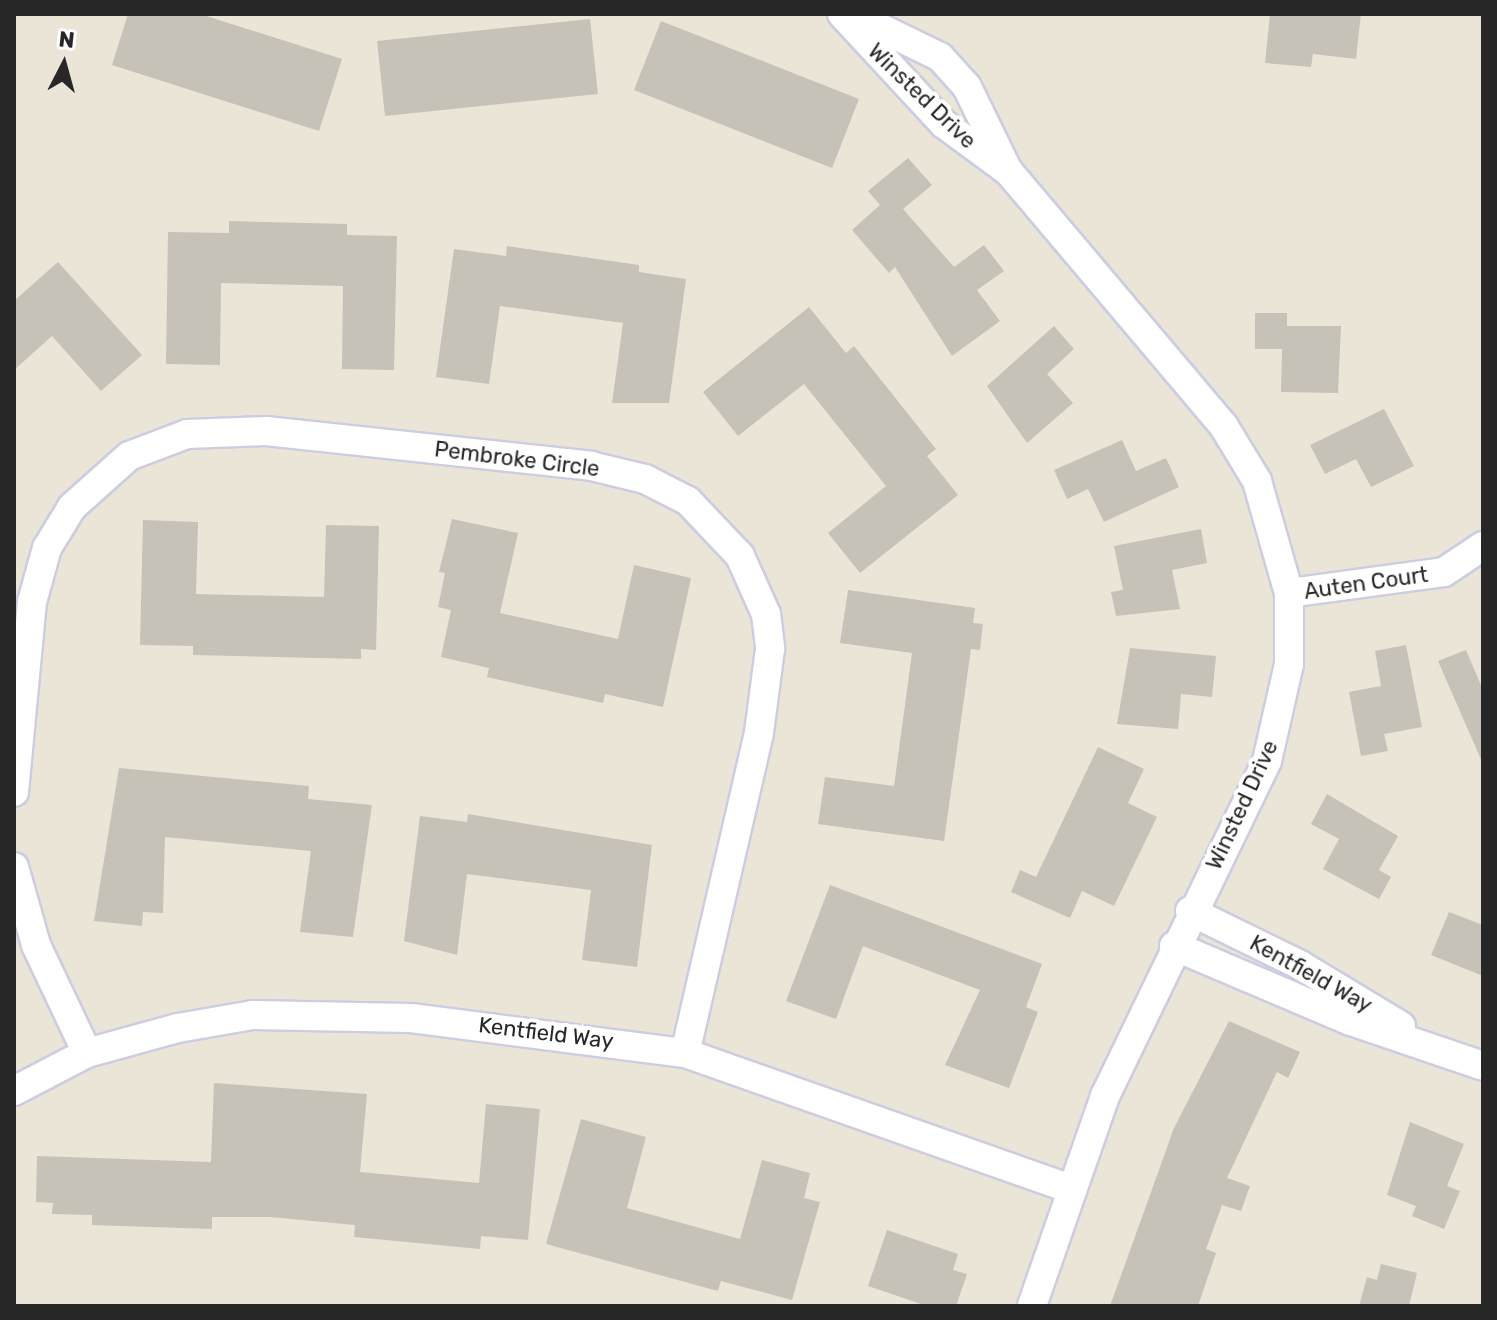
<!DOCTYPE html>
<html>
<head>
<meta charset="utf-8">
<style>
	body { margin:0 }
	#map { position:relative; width:1497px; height:1320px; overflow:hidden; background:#ebe5d7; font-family:Rubik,sans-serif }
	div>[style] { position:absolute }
	.building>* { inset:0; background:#c6c2b7 }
	.roads { filter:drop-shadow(2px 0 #cccde1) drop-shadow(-2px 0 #cccde1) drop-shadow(0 2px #cccde1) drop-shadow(0 -2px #cccde1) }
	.minor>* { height:28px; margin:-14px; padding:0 14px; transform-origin:14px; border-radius:14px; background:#fff }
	span { translate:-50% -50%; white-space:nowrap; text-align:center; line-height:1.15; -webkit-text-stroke:8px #fff; paint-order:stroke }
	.street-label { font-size:22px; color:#272727 }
	.frame { position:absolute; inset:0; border:16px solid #272727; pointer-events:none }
	.north { position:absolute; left:24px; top:24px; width:80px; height:80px; -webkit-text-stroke:6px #fff; paint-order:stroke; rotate:6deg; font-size:22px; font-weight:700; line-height:32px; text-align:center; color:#272727 }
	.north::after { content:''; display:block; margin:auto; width:28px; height:36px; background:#272727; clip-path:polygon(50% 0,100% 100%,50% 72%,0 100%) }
</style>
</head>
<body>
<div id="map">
	<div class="building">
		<i style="clip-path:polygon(128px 14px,200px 14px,342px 59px,319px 131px,112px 65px)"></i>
		<i style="clip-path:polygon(1270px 14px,1361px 14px,1356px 59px,1313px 54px,1311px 67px,1265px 63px)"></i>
		<i style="clip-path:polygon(590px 19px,598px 94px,385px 116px,377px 41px)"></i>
		<i style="clip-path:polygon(661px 21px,859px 99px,832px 168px,634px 90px)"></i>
		<i style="clip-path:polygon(908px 158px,932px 185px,903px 209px,954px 267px,984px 245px,1004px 271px,977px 290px,1000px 321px,952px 356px,895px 267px,889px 273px,852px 230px,880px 205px,868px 191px)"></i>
		<i style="clip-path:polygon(229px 221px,347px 224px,347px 235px,397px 236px,394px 370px,342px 369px,343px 286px,221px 283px,220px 365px,166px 364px,168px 232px,229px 233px)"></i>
		<i style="clip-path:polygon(507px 246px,639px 265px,639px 272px,686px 279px,669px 403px,612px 403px,623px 323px,500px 306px,489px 384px,436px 377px,454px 249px,506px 256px)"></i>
		<i style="clip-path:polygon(58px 262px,142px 355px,101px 391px,52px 336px,14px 370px,14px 301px)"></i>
		<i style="clip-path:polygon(809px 307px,846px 353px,854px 346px,936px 449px,927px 456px,958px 495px,860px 573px,828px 533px,886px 486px,804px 384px,738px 436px,703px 392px)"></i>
		<i style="clip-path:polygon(1255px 313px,1287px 313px,1287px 326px,1341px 326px,1338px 393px,1281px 392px,1282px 349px,1255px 349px)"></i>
		<i style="clip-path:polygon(1054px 326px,1074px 349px,1047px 374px,1073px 403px,1027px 443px,987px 386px)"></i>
		<i style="clip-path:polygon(1384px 409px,1414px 466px,1371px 487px,1356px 459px,1325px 474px,1310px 445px)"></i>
		<i style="clip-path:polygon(1122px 440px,1136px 471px,1166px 458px,1179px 487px,1104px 522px,1088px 489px,1067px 499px,1054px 470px)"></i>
		<i style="clip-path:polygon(452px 519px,518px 533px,500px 613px,618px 639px,634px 565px,691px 578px,663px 707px,605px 694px,603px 703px,487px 677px,489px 668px,441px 657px,451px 610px,438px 607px,445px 573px,439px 572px)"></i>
		<i style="clip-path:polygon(143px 520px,198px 522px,196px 594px,324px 597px,326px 525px,379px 526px,376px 650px,361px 649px,361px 659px,193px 655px,193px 646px,140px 645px)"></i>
		<i style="clip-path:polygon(1201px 529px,1207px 563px,1172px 570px,1180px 609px,1116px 616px,1111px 592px,1123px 590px,1114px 546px)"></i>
		<i style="clip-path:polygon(848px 590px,975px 608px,973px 623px,983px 624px,980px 650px,971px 649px,944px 841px,818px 824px,825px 777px,894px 786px,912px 653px,840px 643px)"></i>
		<i style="clip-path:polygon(1406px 645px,1422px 727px,1384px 734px,1388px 751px,1361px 756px,1349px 692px,1381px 686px,1375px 651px)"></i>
		<i style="clip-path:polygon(1130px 648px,1216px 656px,1212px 697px,1181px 694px,1178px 729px,1117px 724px)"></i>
		<i style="clip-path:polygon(1466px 650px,1483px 690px,1483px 764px,1438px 661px)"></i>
		<i style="clip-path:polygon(1098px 747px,1144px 769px,1128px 803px,1157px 817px,1114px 906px,1082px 891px,1070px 918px,1011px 892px,1020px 870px,1036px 877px)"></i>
		<i style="clip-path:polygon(119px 768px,309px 786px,308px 799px,372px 805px,353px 937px,300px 932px,311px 851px,165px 837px,163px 913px,143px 912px,142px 926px,94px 921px)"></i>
		<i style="clip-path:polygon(1327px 794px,1398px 836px,1379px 870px,1391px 877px,1379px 899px,1323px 869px,1339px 839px,1311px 824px)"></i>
		<i style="clip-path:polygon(468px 814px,652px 845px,637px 967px,582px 960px,591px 890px,467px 874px,457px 955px,404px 941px,420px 816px,467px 822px)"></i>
		<i style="clip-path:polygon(830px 885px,1042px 964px,1026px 1007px,1038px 1012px,1009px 1088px,945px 1065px,980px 990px,863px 946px,836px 1019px,786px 1001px)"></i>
		<i style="clip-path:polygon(1449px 912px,1483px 925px,1483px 976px,1431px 955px)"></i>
		<i style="clip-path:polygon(1229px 1021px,1300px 1052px,1288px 1078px,1277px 1072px,1227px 1178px,1250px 1186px,1241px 1211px,1222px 1205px,1206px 1249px,1216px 1253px,1198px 1306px,1110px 1306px,1174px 1128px)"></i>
		<i style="clip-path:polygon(214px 1083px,367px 1094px,360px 1172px,479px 1183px,486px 1104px,540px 1109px,528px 1240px,481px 1236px,480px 1249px,354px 1237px,355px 1225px,270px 1217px,212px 1217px,212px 1229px,92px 1225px,92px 1215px,52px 1214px,53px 1203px,36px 1202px,37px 1156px,211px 1162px)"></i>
		<i style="clip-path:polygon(581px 1119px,646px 1137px,627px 1208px,740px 1239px,762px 1160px,810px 1173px,804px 1198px,820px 1202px,792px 1300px,721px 1281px,718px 1291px,546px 1244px)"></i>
		<i style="clip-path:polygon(1410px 1122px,1464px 1144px,1447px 1186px,1460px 1191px,1444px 1229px,1412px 1216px,1416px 1206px,1387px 1195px)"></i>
		<i style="clip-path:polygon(887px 1230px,958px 1254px,953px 1270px,967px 1274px,956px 1306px,927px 1306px,868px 1286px)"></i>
		<i style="clip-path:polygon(1381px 1264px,1417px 1273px,1409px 1306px,1359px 1306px,1367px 1277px,1377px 1280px)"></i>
	</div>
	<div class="roads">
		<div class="minor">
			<i style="left:842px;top:14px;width:150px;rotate:47.2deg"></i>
			<i style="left:944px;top:124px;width:81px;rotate:36.4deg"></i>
			<i style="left:1009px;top:172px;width:331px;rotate:49.8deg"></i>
			<i style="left:1223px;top:425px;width:66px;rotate:58.7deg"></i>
			<i style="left:1257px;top:481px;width:116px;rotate:74.1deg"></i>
			<i style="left:1289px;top:593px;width:71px;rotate:90deg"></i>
			<i style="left:1289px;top:664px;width:99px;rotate:102.8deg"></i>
			<i style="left:1267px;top:761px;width:372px;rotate:115.8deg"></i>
			<i style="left:1105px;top:1096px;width:222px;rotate:109.2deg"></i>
			<i style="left:852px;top:14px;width:98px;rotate:26deg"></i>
			<i style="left:940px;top:57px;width:40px;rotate:48deg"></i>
			<i style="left:967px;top:87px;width:93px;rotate:64deg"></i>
			<i style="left:1289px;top:593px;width:156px;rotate:-7.7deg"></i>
			<i style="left:1444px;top:572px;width:47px;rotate:-33.7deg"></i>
			<i style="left:14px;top:792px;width:191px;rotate:-84.6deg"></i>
			<i style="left:32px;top:602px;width:56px;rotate:-74.5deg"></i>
			<i style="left:47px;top:548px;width:48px;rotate:-58.6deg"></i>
			<i style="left:72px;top:507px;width:76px;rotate:-41.8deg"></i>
			<i style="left:129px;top:456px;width:62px;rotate:-20.8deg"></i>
			<i style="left:187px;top:434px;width:79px;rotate:-2.2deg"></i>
			<i style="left:266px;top:431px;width:327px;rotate:6.1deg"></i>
			<i style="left:591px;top:466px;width:56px;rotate:13.5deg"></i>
			<i style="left:645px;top:479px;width:48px;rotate:27.1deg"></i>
			<i style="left:688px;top:501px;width:76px;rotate:46.6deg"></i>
			<i style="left:740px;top:556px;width:64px;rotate:65.9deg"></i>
			<i style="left:766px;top:614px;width:35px;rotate:83deg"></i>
			<i style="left:770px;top:649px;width:85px;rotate:97.5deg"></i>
			<i style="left:759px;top:733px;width:328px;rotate:103deg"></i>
			<i style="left:14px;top:867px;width:81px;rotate:74.2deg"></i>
			<i style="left:36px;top:945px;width:119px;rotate:64.7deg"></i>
			<i style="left:1190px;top:911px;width:123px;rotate:26.1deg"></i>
			<i style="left:1300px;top:965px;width:118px;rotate:31.1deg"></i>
			<i style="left:1174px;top:946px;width:192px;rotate:23deg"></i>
			<i style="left:1351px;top:1021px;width:139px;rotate:18.8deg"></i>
			<i style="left:14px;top:1091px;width:82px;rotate:-27.5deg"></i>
			<i style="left:87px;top:1053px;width:94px;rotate:-15.4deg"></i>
			<i style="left:178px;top:1028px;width:76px;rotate:-9.8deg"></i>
			<i style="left:253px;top:1015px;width:158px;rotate:1.1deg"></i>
			<i style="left:411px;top:1018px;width:276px;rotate:7.3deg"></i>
			<i style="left:685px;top:1053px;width:407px;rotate:19.4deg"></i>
		</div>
	</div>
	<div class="street-label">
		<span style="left:922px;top:96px;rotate:44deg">Winsted Drive</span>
		<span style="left:517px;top:459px;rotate:7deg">Pembroke Circle</span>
		<span style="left:1366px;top:583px;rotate:-8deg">Auten Court</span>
		<span style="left:1242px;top:805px;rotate:-65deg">Winsted Drive</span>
		<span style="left:1311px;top:974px;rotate:29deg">Kentfield Way</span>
		<span style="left:546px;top:1033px;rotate:7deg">Kentfield Way</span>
	</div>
	<div class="frame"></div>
	<div class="north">N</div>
</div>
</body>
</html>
